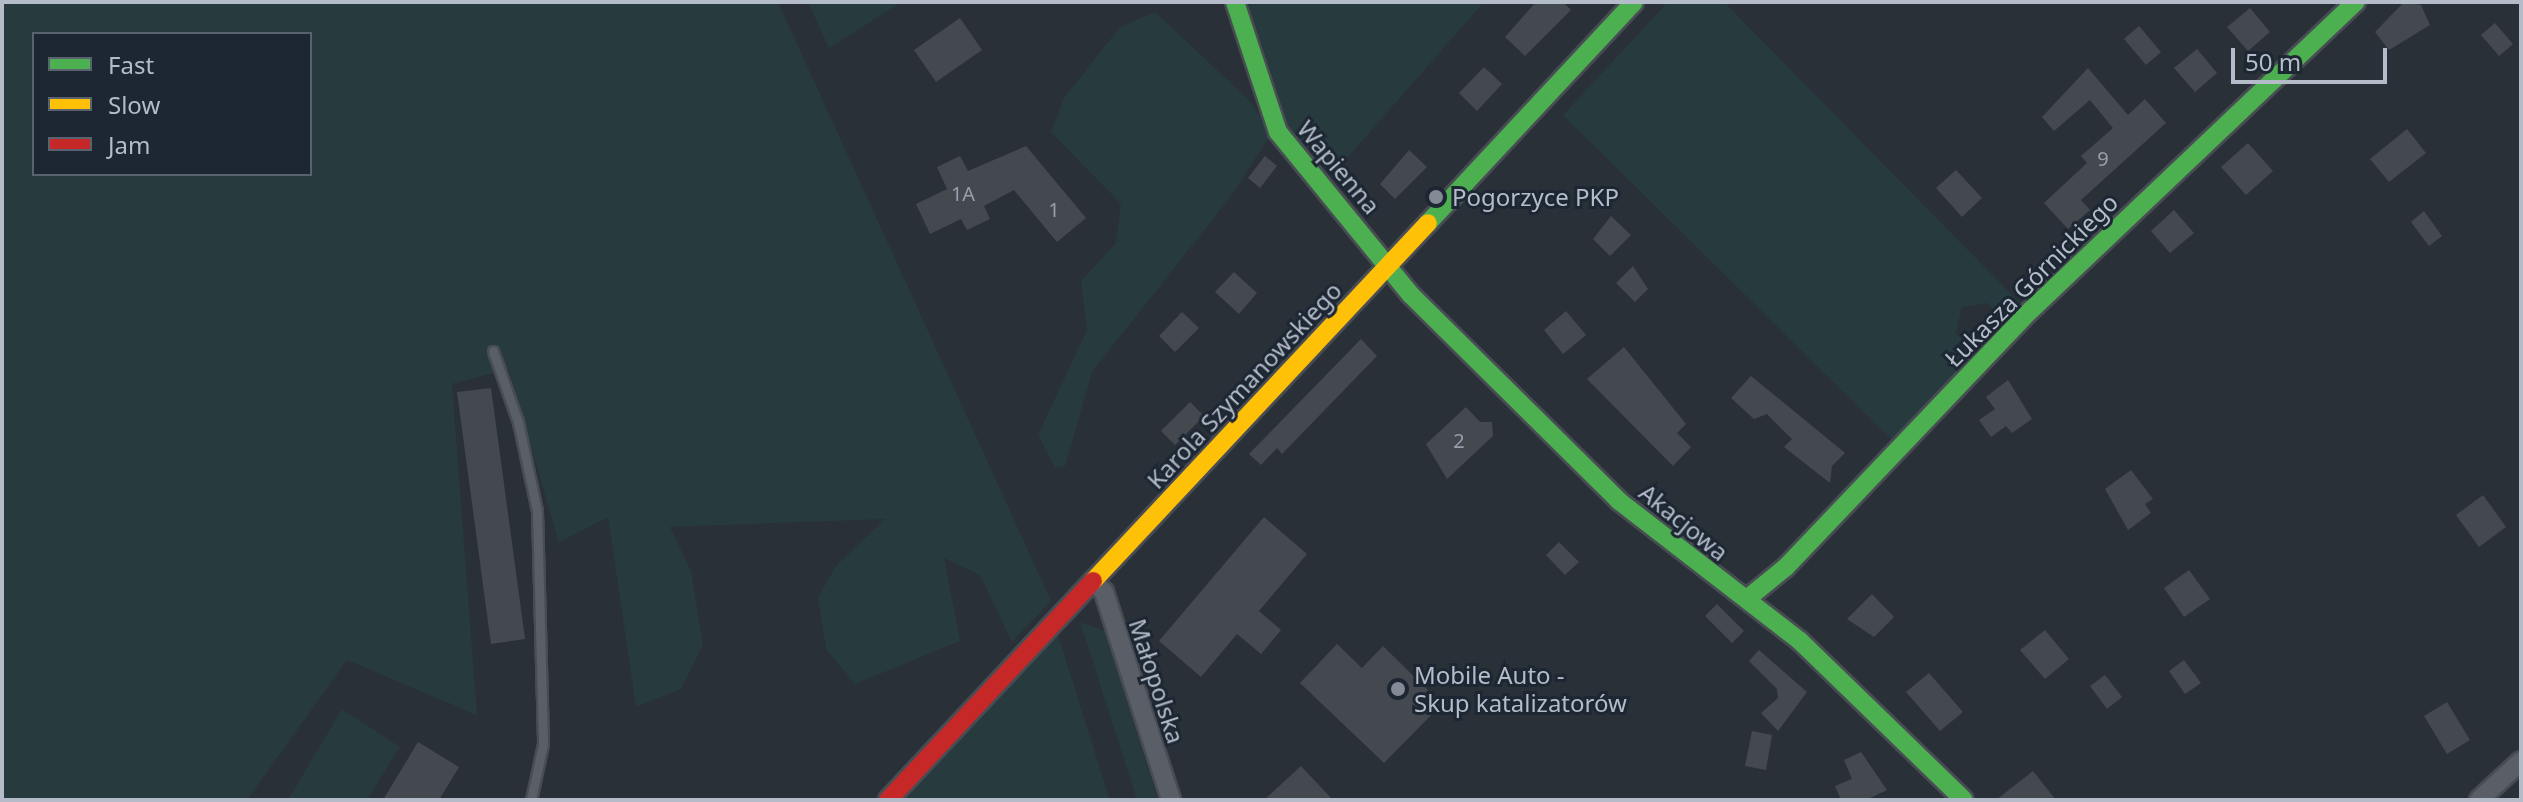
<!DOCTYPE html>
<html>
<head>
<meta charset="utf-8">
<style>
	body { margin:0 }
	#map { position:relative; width:2523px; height:802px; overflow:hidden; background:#2a3038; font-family:"Noto Sans",sans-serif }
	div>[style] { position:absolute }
	.green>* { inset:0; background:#273a3e }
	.building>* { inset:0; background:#444950 }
	.roads { filter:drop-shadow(2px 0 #484c53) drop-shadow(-2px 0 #484c53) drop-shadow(0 2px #484c53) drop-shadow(0 -2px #484c53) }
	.lane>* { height:9px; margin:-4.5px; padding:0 4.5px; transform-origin:4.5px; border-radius:4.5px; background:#5a5e66 }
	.street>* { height:18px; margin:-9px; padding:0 9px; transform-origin:9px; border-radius:9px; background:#5a5e66 }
	.fast>* { height:18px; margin:-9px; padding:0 9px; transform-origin:9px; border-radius:9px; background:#4caf50 }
	.slow>* { height:18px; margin:-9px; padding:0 9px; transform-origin:9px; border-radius:9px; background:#ffc107 }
	.jam>* { height:18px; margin:-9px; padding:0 9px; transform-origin:9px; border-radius:9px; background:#c62828 }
	.dots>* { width:22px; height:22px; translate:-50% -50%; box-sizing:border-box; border:4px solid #1d2633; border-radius:50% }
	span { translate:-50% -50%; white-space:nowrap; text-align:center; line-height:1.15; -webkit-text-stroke:6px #1d2633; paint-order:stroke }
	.number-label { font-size:20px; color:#989fab }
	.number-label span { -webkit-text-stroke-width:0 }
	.street-label { font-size:24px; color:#b4bcc9 }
	.poi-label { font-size:24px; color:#b4bcc9 }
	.left { translate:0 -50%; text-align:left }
	.frame { position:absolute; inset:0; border:4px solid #b4bcc9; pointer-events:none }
	.legend { position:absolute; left:32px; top:32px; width:280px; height:144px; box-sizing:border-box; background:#1d2633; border:2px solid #59626f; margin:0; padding:10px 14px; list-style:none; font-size:24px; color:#b4bcc9 }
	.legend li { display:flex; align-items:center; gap:16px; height:40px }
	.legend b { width:40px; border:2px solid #59626f }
	.scale { position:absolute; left:2231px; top:48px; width:156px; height:36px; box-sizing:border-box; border:4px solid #b4bcc9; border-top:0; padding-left:10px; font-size:24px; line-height:28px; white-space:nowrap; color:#b4bcc9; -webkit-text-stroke:6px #1d2633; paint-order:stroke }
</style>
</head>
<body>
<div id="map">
	<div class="green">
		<i style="clip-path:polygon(evenodd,2px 2px,778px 2px,1051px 601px,1012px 642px,980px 575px,944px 558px,960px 641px,855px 684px,826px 649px,818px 597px,836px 566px,885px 519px,670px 527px,691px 571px,703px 645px,681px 689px,636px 707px,608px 517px,559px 542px,508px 369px,452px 384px,477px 715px,347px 660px,247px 800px,2px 800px,2px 2px,34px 34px,310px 34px,310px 174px,34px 174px,34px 34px)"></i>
		<i style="clip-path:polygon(808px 2px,902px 2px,829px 48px)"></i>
		<i style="clip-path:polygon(1243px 2px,1484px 2px,1333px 174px,1284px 127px)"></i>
		<i style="clip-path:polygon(1668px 2px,1724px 2px,2021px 304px,2005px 321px,1987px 303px,1962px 307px,1956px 333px,1975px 353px,1892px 440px,1563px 115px)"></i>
		<i style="clip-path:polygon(1155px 12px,1249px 100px,1271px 134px,1231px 196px,1092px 372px,1065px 466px,1055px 468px,1038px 435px,1087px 330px,1081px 281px,1116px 243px,1121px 204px,1051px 132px,1064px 98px,1120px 27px)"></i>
		<i style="clip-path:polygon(1080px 622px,1105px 631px,1158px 800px,1137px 800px)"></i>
		<i style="clip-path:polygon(1058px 635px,1110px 800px,904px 800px)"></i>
		<i style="clip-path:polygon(342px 709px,400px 747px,367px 800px,288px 800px)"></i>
	</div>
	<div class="building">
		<i style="clip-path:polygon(1536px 2px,1563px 2px,1571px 10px,1525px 56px,1505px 37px)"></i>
		<i style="clip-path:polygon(2404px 2px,2421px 5px,2430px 25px,2389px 50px,2375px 32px)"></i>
		<i style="clip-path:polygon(2250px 8px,2270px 32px,2248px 51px,2227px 27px)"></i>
		<i style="clip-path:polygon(960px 18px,982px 50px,936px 82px,914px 50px)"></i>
		<i style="clip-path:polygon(2495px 23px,2513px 44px,2499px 56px,2481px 35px)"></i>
		<i style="clip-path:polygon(2139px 26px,2161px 52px,2146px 65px,2124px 39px)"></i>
		<i style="clip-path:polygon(2197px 49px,2217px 73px,2195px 92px,2174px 68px)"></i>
		<i style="clip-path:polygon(1484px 67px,1502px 84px,1477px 111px,1459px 93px)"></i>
		<i style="clip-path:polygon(2088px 68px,2128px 115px,2145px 99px,2166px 123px,2081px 200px,2090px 210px,2068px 229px,2044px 203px,2087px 163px,2081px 156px,2113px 128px,2090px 100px,2054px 131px,2042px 117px)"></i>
		<i style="clip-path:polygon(2407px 129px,2426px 153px,2389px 182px,2370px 159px)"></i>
		<i style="clip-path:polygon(2248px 143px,2273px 171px,2246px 195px,2221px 167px)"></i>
		<i style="clip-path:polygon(1026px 146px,1086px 218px,1057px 242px,1014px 190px,984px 206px,990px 219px,967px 230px,961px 219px,930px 234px,916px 204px,947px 189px,937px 167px,960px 156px,968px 171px)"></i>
		<i style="clip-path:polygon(1409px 150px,1427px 167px,1395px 199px,1380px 184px)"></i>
		<i style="clip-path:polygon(1265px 156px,1277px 166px,1260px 188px,1248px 178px)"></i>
		<i style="clip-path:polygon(1956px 170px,1982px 198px,1962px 217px,1936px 188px)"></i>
		<i style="clip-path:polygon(2174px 210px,2194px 233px,2170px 253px,2151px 231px)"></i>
		<i style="clip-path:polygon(2424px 211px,2442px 236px,2429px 246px,2411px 222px)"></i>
		<i style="clip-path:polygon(1611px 216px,1631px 235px,1610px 256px,1593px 239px)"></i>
		<i style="clip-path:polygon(1633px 266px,1648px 289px,1635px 302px,1616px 283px)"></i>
		<i style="clip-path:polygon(1234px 272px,1257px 293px,1239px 314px,1215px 292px)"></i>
		<i style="clip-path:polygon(1566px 311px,1586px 335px,1563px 354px,1544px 330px)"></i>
		<i style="clip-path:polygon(1182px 312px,1199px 328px,1175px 352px,1159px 336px)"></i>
		<i style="clip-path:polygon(1361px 339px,1377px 356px,1282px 454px,1277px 448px,1261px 465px,1249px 454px)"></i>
		<i style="clip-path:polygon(1624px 347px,1686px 424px,1677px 433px,1691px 447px,1673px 466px,1587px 379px)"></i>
		<i style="clip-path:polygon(1751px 376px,1845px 453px,1832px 466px,1830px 483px,1784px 447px,1792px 439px,1767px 414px,1754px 419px,1731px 398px)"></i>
		<i style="clip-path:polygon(2008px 380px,2032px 419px,2012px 433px,2006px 426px,1991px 437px,1979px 420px,1995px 409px,1986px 397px)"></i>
		<i style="clip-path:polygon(491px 388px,525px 639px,491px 644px,457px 392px)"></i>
		<i style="clip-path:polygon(1190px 402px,1204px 416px,1175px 445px,1161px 431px)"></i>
		<i style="clip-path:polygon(1466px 407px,1480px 422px,1492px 422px,1493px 436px,1447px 479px,1426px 444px)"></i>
		<i style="clip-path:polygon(2131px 470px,2153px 499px,2145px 504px,2151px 513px,2128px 530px,2105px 489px)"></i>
		<i style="clip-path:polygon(2483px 495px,2506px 527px,2479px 547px,2456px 515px)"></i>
		<i style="clip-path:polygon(1264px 517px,1307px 554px,1259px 611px,1281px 630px,1261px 654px,1237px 634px,1201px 677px,1159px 641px)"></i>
		<i style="clip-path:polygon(1559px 542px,1579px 562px,1565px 575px,1546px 555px)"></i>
		<i style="clip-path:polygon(2189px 570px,2210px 599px,2184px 617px,2164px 588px)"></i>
		<i style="clip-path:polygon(1872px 594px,1894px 617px,1874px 637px,1847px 619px)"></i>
		<i style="clip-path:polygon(1717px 604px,1744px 631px,1732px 643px,1705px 616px)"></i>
		<i style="clip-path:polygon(2045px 630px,2069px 659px,2045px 679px,2020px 650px)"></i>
		<i style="clip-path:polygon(1337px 644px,1362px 668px,1383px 646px,1442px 704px,1384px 763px,1300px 683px)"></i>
		<i style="clip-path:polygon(1759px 650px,1807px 692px,1778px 731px,1761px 713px,1778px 698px,1777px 689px,1749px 661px)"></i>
		<i style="clip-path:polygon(2184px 660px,2201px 683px,2185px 694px,2169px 671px)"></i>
		<i style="clip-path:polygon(1929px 673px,1963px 712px,1940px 731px,1906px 692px)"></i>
		<i style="clip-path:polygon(2105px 675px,2122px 697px,2107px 709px,2090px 686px)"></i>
		<i style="clip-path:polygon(2447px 702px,2470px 740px,2447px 754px,2424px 716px)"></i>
		<i style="clip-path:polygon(1752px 731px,1772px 735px,1766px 770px,1745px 766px)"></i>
		<i style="clip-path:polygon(418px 742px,459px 767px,439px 800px,383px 800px)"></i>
		<i style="clip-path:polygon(1861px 752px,1887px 790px,1866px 800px,1841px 800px,1835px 786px,1852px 779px,1844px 760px)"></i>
		<i style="clip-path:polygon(1301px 766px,1333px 800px,1264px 800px)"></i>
		<i style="clip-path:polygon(2033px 771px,2056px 800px,1996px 800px)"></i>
	</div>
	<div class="roads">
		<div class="lane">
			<i style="left:493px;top:351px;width:75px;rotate:70.6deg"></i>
			<i style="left:518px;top:422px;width:91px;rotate:77.9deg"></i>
			<i style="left:537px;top:511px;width:233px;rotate:88.5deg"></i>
			<i style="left:543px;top:744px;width:57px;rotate:102.1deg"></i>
		</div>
		<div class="street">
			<i style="left:1093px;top:582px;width:15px;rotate:42deg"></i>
			<i style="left:1104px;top:592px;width:219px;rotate:72.1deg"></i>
			<i style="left:2479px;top:800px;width:57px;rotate:-42.9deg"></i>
		</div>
		<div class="fast">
			<i style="left:1235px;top:2px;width:137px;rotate:71.7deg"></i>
			<i style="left:1278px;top:132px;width:210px;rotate:50.8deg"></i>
			<i style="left:1411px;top:295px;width:293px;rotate:44.7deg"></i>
			<i style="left:1619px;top:501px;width:229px;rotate:37.7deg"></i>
			<i style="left:1800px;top:641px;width:228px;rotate:44.1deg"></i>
			<i style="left:1428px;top:223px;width:302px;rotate:-47deg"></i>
			<i style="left:1748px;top:598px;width:49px;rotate:-39.2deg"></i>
			<i style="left:1786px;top:567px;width:355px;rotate:-46.4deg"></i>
			<i style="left:2031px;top:310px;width:448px;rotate:-43.5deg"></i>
		</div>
		<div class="slow">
			<i style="left:1093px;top:581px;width:490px;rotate:-46.9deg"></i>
		</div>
		<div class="jam">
			<i style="left:888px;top:800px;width:300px;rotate:-46.9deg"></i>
		</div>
	</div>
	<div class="dots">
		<i style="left:1436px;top:197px;background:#848b96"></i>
		<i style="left:1398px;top:689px;background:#848b96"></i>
	</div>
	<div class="number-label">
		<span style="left:2103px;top:158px">9</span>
		<span style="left:963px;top:193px">1A</span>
		<span style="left:1054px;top:209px">1</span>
		<span style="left:1459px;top:440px">2</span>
	</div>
	<div class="street-label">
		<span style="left:1339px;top:167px;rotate:50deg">Wapienna</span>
		<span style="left:2031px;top:280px;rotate:-45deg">Łukasza Górnickiego</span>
		<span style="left:1244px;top:385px;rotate:-47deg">Karola Szymanowskiego</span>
		<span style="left:1684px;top:522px;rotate:39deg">Akacjowa</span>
		<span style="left:1157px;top:681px;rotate:72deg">Małopolska</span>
	</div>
	<div class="poi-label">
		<span class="left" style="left:1452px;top:197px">Pogorzyce PKP</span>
		<span class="left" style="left:1414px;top:689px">Mobile Auto -<br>Skup katalizatorów</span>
	</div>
	<div class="frame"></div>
	<ul class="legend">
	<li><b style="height:10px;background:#4caf50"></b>Fast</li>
	<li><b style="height:10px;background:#ffc107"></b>Slow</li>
	<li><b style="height:10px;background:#c62828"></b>Jam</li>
	</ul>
	<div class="scale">50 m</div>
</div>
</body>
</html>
